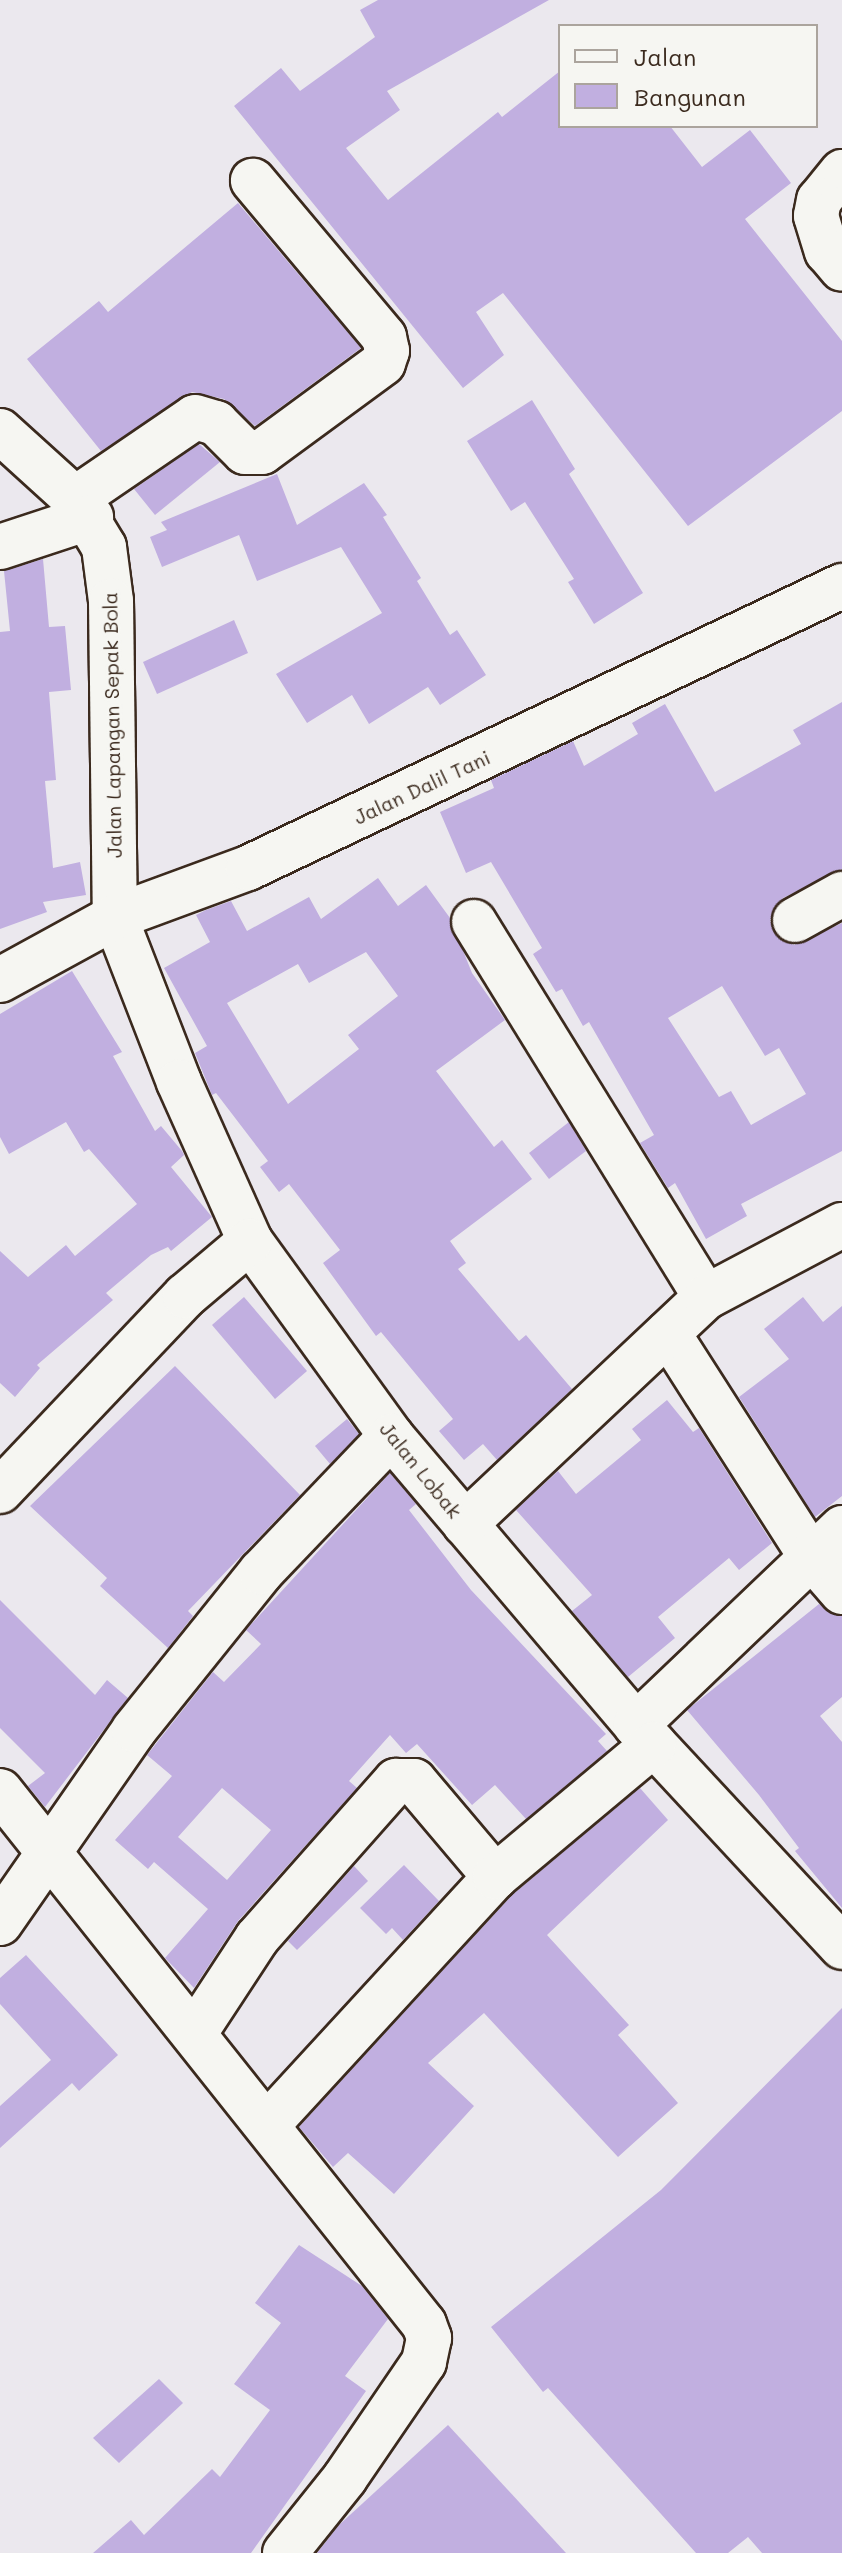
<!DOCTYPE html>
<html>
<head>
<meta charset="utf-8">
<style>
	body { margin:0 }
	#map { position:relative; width:842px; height:2553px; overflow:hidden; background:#ebe8ee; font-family:Mali,sans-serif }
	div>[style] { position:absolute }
	.building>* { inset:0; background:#c1afe0 }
	.roads { filter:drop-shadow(2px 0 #3b2a1e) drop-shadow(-2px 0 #3b2a1e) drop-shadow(0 2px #3b2a1e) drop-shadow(0 -2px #3b2a1e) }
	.minor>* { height:44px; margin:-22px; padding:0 22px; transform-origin:22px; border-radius:22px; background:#f6f6f2 }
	span { translate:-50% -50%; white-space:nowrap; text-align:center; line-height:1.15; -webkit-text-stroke:6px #f6f6f2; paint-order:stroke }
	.street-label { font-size:20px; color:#3b2a1e }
	.legend { position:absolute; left:558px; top:24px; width:260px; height:104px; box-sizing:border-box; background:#f6f6f2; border:2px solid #aba49d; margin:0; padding:10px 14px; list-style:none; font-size:24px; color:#3b2a1e }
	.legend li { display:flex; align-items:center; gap:16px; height:40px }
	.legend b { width:40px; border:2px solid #aba49d }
</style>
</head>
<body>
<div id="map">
	<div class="building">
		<i style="clip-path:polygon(378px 0,549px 0,387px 91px,400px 110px,346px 148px,388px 200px,498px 112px,502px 117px,560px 71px,560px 126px,670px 126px,702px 167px,750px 130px,791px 183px,745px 219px,842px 341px,842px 411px,688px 526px,503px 293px,476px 312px,504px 355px,463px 388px,234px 106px,281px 68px,300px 91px,375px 37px,360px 10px)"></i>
		<i style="clip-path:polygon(238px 203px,361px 348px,255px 426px,224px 399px,192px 392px,101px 451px,27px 359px,99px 301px,108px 312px)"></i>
		<i style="clip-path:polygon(532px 400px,575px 469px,569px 474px,643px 593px,594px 624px,568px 582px,574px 579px,525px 502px,511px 511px,467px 441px)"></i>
		<i style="clip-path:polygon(199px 444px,220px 462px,155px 515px,134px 489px)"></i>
		<i style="clip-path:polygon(277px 474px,297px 525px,364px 483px,387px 515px,383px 517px,421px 578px,417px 581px,450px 635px,457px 630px,486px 675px,440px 705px,428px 687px,369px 724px,352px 695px,307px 723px,276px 674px,382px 613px,341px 547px,257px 581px,239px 535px,162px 567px,150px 537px,167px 530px,161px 522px)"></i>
		<i style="clip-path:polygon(43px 559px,49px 627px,65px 626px,71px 690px,49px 692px,56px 780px,45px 781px,53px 868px,80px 862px,86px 895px,43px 902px,47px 912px,0 929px,0 632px,10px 631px,4px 571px)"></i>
		<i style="clip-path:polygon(234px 620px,248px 653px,157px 694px,143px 662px)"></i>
		<i style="clip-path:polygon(evenodd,842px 702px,842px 869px,783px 898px,770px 920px,774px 933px,794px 945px,842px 923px,842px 1151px,741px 1204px,747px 1216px,706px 1239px,675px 1183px,668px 1188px,640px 1143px,654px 1135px,589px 1022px,583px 1026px,562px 989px,556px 992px,533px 954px,542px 948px,491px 862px,466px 873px,440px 812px,494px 788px,491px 780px,573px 741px,584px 766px,638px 734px,632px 723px,665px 704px,715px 792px,801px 744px,793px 730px,842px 702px,722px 986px,765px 1056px,779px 1048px,806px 1094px,751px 1125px,731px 1091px,719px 1097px,668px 1018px,722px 986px)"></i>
		<i style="clip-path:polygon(evenodd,378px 878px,398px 906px,426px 885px,450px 918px,472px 973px,505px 1020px,436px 1071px,494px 1147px,502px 1140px,532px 1179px,450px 1241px,466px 1263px,458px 1269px,519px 1341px,526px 1335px,572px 1389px,497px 1460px,483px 1444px,464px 1460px,439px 1431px,453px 1419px,381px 1332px,376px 1336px,323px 1263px,340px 1250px,289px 1184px,279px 1192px,260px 1167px,268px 1161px,216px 1093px,212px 1095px,195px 1053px,207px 1046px,164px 968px,210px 942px,196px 915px,206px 910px,231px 901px,247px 931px,309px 897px,321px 919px,378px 878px,366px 952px,398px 996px,348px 1035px,359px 1049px,288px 1104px,227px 1003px,298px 964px,309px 983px,366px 952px)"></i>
		<i style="clip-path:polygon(72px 971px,122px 1052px,113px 1056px,155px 1131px,161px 1126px,182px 1151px,184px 1155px,171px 1167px,212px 1217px,171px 1251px,168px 1247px,151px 1255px,106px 1293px,113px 1300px,37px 1365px,40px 1368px,15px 1397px,0 1383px,0 1251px,28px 1277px,66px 1245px,75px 1256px,137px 1204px,89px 1149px,84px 1152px,66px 1122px,9px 1154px,0 1137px,0 1014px)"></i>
		<i style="clip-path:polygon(569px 1122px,586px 1151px,549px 1179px,529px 1153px)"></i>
		<i style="clip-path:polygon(244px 1297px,307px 1371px,275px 1399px,212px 1325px)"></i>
		<i style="clip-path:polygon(803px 1297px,823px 1322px,842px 1306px,842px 1496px,815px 1517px,739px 1397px,789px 1359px,764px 1329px)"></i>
		<i style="clip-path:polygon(175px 1366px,300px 1495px,188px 1611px,193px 1616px,168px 1648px,100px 1586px,107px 1578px,30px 1506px)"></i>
		<i style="clip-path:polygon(667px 1400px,693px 1432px,699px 1428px,772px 1543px,739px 1570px,729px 1558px,658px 1617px,675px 1638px,628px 1677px,572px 1611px,592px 1595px,516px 1510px,558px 1471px,576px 1494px,641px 1440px,632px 1429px)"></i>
		<i style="clip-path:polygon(347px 1419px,359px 1434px,330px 1464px,315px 1446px)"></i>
		<i style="clip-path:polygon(evenodd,390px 1473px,416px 1504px,409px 1510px,471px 1590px,606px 1734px,598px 1741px,607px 1751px,526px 1819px,495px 1785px,472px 1805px,417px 1744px,406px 1753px,390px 1735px,349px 1781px,357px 1788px,238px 1921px,194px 1988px,165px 1958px,208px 1909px,154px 1862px,148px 1869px,115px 1840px,172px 1776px,147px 1755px,213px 1672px,224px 1682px,261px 1644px,246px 1630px,390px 1473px,222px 1788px,271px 1830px,227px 1880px,178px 1837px,222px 1788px)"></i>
		<i style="clip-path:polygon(0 1600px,95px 1695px,107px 1680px,128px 1698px,45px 1807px,28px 1786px,45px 1773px,0 1728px)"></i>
		<i style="clip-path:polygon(819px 1604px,842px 1616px,842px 1697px,820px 1716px,842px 1742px,842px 1908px,795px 1851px,799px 1848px,759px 1795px,687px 1710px)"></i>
		<i style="clip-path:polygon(640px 1788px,668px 1820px,547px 1935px,629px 2025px,618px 2035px,678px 2103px,618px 2157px,484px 2013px,428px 2063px,474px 2106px,394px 2194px,348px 2153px,333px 2167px,299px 2127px,512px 1895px)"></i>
		<i style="clip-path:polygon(404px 1865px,439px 1901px,403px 1940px,392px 1928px,386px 1934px,360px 1908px)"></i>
		<i style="clip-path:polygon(354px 1866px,368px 1881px,297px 1950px,288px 1941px)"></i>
		<i style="clip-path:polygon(26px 1955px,118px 2055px,79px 2091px,72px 2083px,0 2148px,0 2106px,51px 2060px,0 2004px,0 1978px)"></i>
		<i style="clip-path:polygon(842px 2008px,842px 2553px,762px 2553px,748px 2537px,728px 2553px,696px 2553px,548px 2388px,543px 2392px,491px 2327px,661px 2190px)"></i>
		<i style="clip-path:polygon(299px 2245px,362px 2286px,388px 2319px,345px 2376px,366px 2391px,251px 2553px,93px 2553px,131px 2520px,144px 2535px,212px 2469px,220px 2477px,270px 2410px,234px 2384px,281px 2323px,255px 2303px)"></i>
		<i style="clip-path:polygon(159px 2379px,183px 2403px,119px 2463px,93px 2438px)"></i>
		<i style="clip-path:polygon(448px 2425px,566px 2553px,317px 2553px,339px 2525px)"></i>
	</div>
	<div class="roads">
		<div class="minor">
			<i style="left:842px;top:172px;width:36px;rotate:129deg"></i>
			<i style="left:819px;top:200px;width:16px;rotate:101deg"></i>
			<i style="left:816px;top:216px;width:37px;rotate:73deg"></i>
			<i style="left:827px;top:251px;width:23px;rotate:50deg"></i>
			<i style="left:0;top:431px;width:101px;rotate:42.2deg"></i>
			<i style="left:75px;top:499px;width:56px;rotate:58.9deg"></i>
			<i style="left:104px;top:547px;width:54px;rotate:82.6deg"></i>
			<i style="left:111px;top:601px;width:316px;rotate:89.3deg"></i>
			<i style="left:115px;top:917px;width:177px;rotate:68.8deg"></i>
			<i style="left:179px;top:1082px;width:174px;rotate:65.9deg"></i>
			<i style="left:250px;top:1241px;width:241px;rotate:54.1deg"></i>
			<i style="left:391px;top:1436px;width:379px;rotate:49.7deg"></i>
			<i style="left:636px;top:1725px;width:303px;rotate:47.1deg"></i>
			<i style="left:75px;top:499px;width:145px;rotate:-34.3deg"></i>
			<i style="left:195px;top:417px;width:22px;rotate:16deg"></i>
			<i style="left:216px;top:423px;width:41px;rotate:45deg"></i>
			<i style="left:245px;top:452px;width:17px"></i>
			<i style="left:262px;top:452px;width:150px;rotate:-36.3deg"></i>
			<i style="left:383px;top:363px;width:13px;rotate:-72deg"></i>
			<i style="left:387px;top:351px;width:14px;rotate:-102deg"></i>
			<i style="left:384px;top:337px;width:204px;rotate:-130deg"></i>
			<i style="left:0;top:547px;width:96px;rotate:-18.2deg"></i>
			<i style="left:795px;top:920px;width:54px;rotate:-29deg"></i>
			<i style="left:474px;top:922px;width:441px;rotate:58.3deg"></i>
			<i style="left:0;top:980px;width:131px;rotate:-28.7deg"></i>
			<i style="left:115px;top:917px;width:142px;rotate:-20.2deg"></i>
			<i style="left:248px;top:868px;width:658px;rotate:-25.4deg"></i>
			<i style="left:668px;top:1333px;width:264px;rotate:57.4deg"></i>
			<i style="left:810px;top:1555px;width:49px;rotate:49.1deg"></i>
			<i style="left:0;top:1491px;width:269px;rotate:-46.5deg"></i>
			<i style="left:185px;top:1296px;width:85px;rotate:-40.2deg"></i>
			<i style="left:465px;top:1524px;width:331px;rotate:-43.3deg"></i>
			<i style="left:706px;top:1297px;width:154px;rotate:-27.9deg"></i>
			<i style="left:636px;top:1725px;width:285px;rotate:-43.7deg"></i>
			<i style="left:0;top:1791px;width:681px;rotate:51.5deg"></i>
			<i style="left:424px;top:2324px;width:15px;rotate:70deg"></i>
			<i style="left:429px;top:2338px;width:25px;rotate:102deg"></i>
			<i style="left:424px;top:2362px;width:140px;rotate:124.3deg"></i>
			<i style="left:345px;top:2478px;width:96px;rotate:128.7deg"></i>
			<i style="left:0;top:1923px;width:235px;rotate:-55.2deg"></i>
			<i style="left:134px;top:1730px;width:203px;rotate:-51.2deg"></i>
			<i style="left:261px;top:1572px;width:188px;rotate:-46.3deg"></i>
			<i style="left:194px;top:2034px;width:115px;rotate:-56.7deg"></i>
			<i style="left:257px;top:1938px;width:210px;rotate:-48.5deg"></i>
			<i style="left:396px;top:1781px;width:18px"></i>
			<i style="left:414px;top:1781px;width:126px;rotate:49.8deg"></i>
			<i style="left:267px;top:2125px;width:337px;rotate:-47.4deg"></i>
			<i style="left:495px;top:1877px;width:207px;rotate:-39.9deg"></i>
		</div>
	</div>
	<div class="street-label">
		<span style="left:112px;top:725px;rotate:-91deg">Jalan Lapangan Sepak Bola</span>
		<span style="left:422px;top:787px;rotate:-25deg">Jalan Dalil Tani</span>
		<span style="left:421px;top:1470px;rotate:51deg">Jalan Lobak</span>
	</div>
	<ul class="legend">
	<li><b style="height:10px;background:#f6f6f2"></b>Jalan</li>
	<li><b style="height:22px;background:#c1afe0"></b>Bangunan</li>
	</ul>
</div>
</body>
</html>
